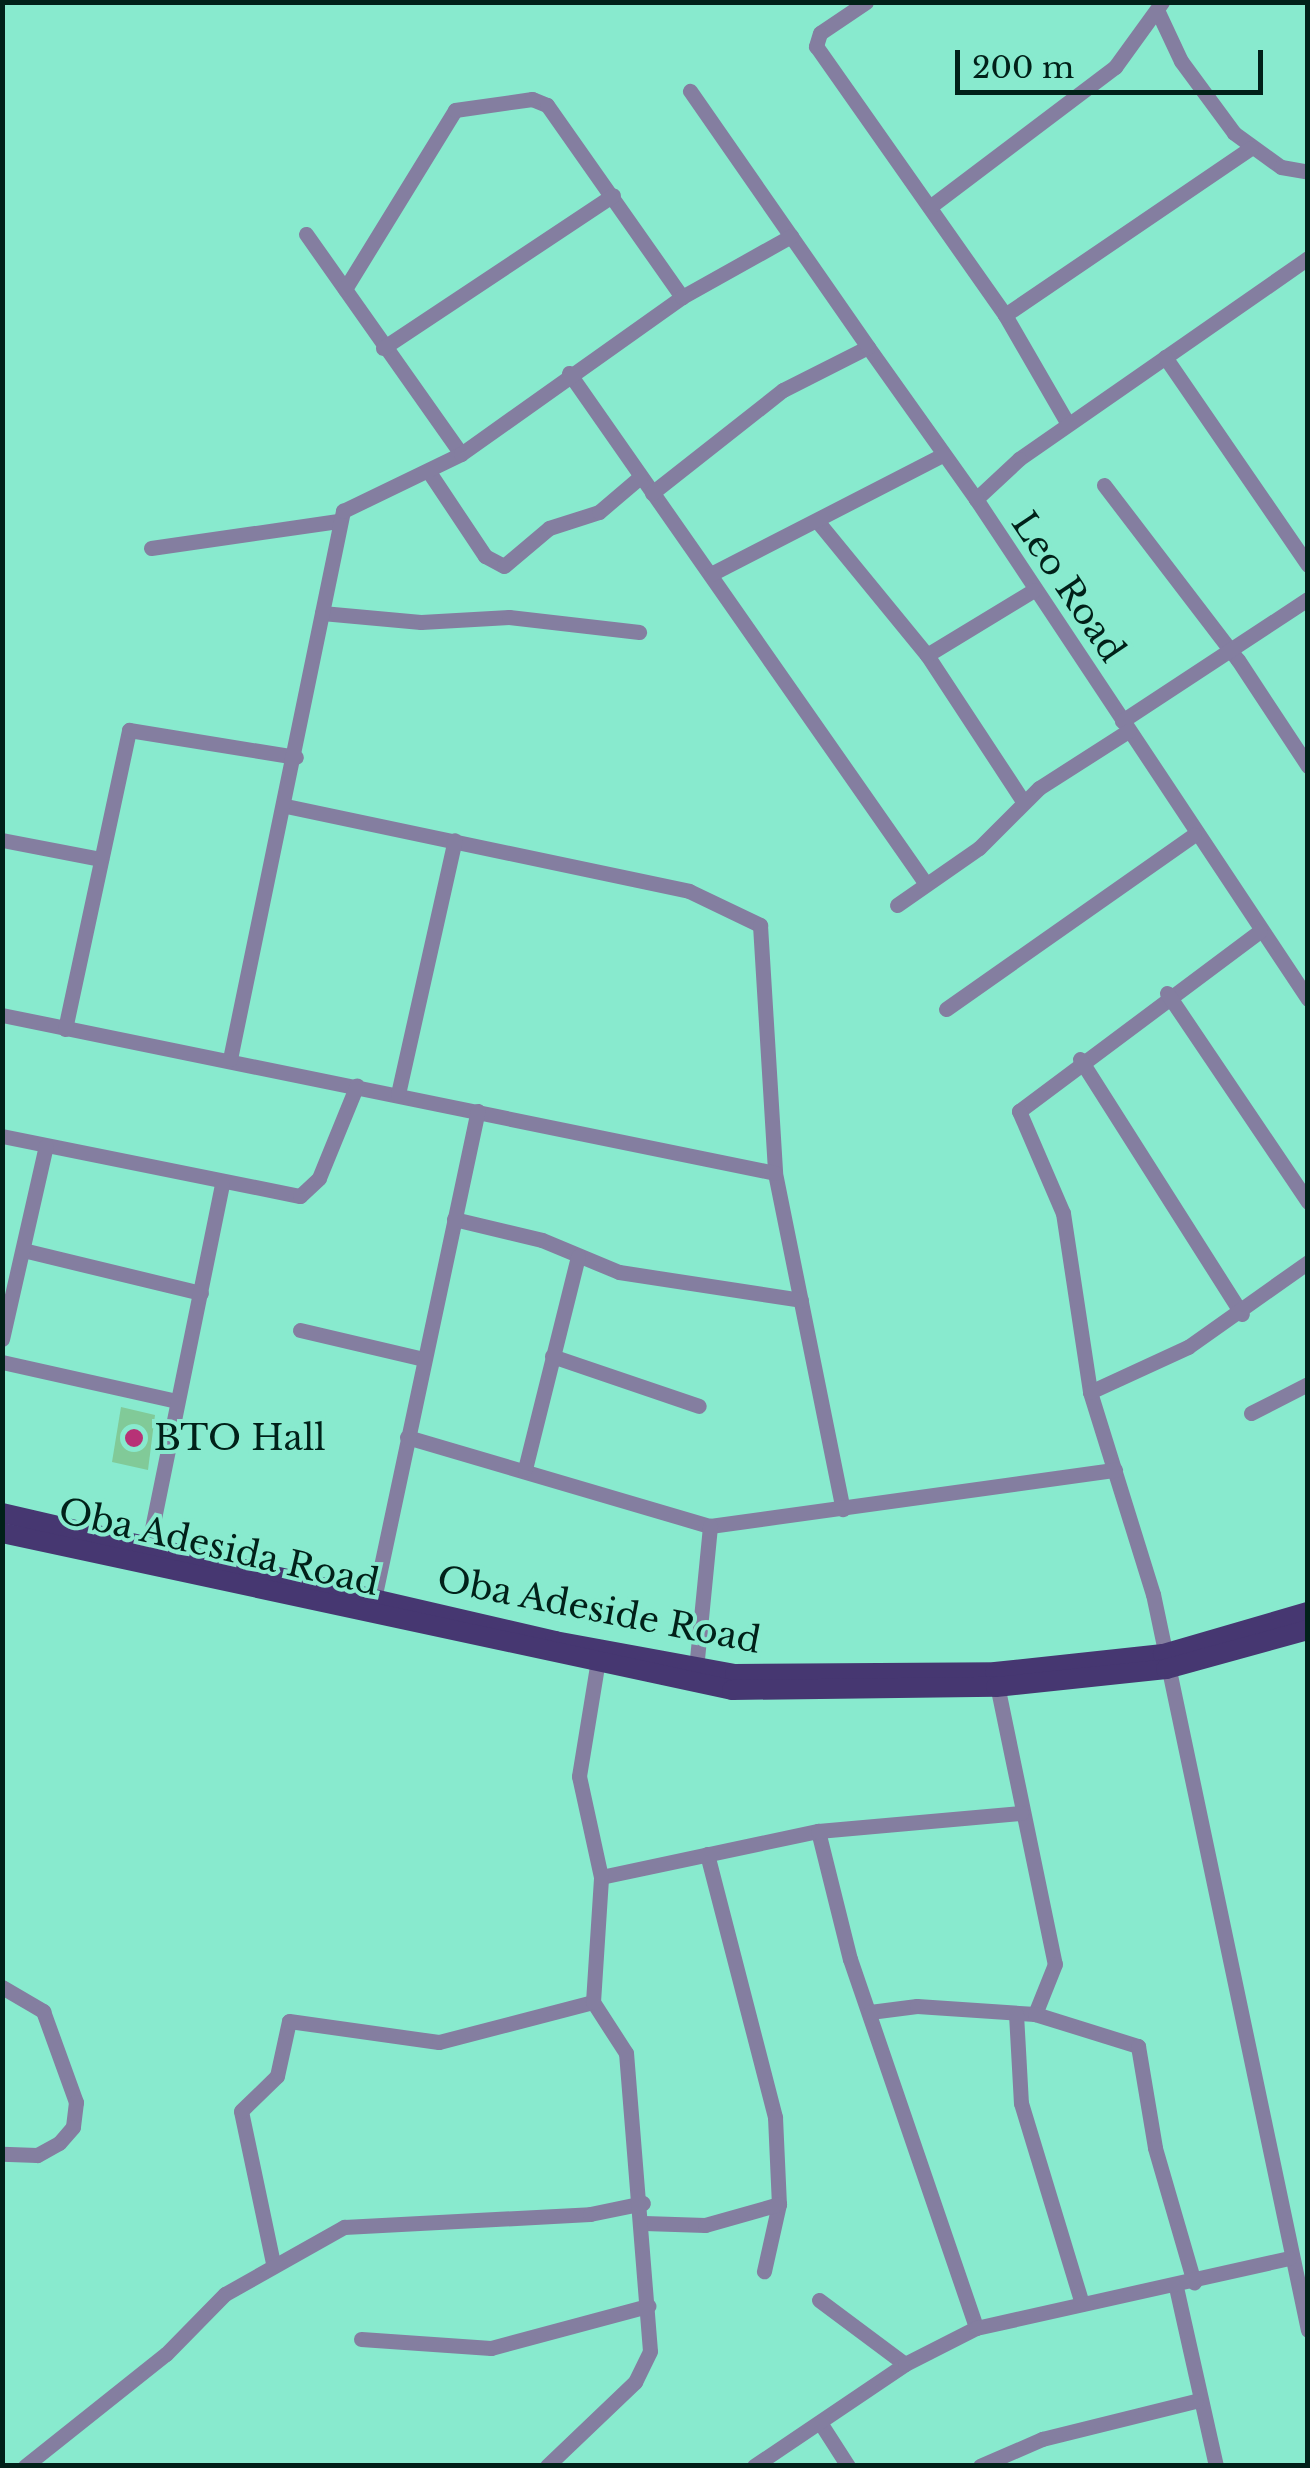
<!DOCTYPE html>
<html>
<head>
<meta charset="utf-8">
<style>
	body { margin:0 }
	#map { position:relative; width:1310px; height:2468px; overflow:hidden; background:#88eace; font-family:"Libre Baskerville",serif }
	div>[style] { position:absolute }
	.building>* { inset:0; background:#81ca98 }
	.minor>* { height:15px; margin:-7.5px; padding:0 7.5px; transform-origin:7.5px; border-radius:7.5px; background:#847ea0 }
	.major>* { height:20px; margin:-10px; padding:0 10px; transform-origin:10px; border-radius:10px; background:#463771 }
	.dots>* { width:28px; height:28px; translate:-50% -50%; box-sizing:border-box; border:5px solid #88eace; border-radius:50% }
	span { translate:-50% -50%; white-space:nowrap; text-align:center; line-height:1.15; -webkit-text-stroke:8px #88eace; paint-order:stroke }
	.street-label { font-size:35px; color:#012119 }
	.poi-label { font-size:35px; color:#012119 }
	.left { translate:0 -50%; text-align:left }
	.frame { position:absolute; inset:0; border:5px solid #012119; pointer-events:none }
	.scale { position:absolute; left:955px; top:50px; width:308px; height:45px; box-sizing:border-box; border:5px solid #012119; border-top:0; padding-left:12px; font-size:30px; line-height:35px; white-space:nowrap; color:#012119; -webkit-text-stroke:8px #88eace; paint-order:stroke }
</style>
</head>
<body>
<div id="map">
	<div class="building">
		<i style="clip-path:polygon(121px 1407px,155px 1415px,148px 1470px,112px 1462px)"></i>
	</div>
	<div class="minor">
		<i style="left:866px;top:2px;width:55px;rotate:146deg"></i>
		<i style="left:820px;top:33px;width:14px;rotate:107deg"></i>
		<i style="left:816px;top:46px;width:329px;rotate:54.9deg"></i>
		<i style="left:1005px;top:315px;width:126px;rotate:60deg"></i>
		<i style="left:1158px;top:12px;width:54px;rotate:64.9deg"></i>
		<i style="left:1181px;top:61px;width:89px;rotate:53.6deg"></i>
		<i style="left:1234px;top:133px;width:58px;rotate:35.9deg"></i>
		<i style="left:1281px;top:167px;width:27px;rotate:10deg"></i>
		<i style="left:931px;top:206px;width:231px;rotate:-37.1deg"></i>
		<i style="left:1115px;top:67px;width:80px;rotate:-54.1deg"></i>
		<i style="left:306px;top:234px;width:269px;rotate:54.8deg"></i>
		<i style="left:1308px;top:258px;width:352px;rotate:145.2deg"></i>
		<i style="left:1019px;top:459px;width:59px;rotate:137.1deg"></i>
		<i style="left:976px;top:499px;width:600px;rotate:56.42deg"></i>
		<i style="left:345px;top:289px;width:210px;rotate:-58.4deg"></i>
		<i style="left:455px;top:110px;width:78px;rotate:-8.1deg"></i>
		<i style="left:532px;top:99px;width:16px;rotate:22deg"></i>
		<i style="left:547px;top:105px;width:235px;rotate:54.9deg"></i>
		<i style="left:1005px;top:315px;width:297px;rotate:-34.2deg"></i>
		<i style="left:868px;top:347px;width:186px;rotate:54.6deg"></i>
		<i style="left:383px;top:348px;width:276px;rotate:-33.6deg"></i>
		<i style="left:1165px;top:357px;width:252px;rotate:55.5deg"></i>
		<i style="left:569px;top:373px;width:623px;rotate:55.06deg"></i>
		<i style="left:429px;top:472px;width:101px;rotate:56.3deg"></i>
		<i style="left:485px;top:556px;width:21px;rotate:28deg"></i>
		<i style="left:504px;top:566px;width:59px;rotate:-40.2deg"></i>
		<i style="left:549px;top:528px;width:52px;rotate:-17.7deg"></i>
		<i style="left:599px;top:512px;width:54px;rotate:-40.5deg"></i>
		<i style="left:1104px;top:485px;width:220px;rotate:52.6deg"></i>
		<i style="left:1238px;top:660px;width:127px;rotate:56.6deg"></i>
		<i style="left:652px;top:493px;width:167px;rotate:-38.2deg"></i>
		<i style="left:783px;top:390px;width:95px;rotate:-26.8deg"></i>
		<i style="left:868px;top:347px;width:312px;rotate:-124.8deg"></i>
		<i style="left:818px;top:522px;width:172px;rotate:50.7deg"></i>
		<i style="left:927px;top:655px;width:175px;rotate:56.7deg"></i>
		<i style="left:151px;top:548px;width:189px;rotate:-8.2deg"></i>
		<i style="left:711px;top:574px;width:261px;rotate:-27.2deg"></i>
		<i style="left:322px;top:613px;width:99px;rotate:5.2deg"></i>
		<i style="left:421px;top:622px;width:88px;rotate:-3.3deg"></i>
		<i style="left:509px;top:617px;width:131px;rotate:6.6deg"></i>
		<i style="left:927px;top:655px;width:125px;rotate:-31.3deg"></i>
		<i style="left:1122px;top:721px;width:222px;rotate:-33.3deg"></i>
		<i style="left:286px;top:806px;width:412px;rotate:11.9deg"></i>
		<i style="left:689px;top:891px;width:79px;rotate:25.6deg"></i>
		<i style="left:760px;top:925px;width:248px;rotate:86.5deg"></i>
		<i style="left:775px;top:1173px;width:343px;rotate:78.6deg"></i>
		<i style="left:2px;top:840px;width:101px;rotate:10.9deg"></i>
		<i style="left:897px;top:905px;width:100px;rotate:-34.8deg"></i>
		<i style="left:979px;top:848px;width:85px;rotate:-45deg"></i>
		<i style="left:1039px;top:788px;width:106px;rotate:-32.6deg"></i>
		<i style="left:1260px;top:931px;width:301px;rotate:143.2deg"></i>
		<i style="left:1019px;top:1111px;width:111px;rotate:66.7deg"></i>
		<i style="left:1063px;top:1213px;width:181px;rotate:81.4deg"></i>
		<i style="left:1090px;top:1392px;width:212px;rotate:72.7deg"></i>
		<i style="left:1153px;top:1594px;width:752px;rotate:78.11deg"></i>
		<i style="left:1167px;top:993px;width:252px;rotate:56deg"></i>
		<i style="left:946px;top:1009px;width:303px;rotate:-35.1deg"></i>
		<i style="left:2px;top:1015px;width:789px;rotate:11.55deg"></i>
		<i style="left:65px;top:1029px;width:306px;rotate:-77.9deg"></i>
		<i style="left:129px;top:730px;width:169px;rotate:9.2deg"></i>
		<i style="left:230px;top:1059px;width:560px;rotate:-78.35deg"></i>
		<i style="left:343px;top:511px;width:131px;rotate:-25.8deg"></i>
		<i style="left:461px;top:454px;width:271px;rotate:-35.4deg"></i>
		<i style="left:682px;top:297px;width:125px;rotate:-29.2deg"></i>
		<i style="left:1080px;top:1059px;width:302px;rotate:57.6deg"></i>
		<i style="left:398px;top:1094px;width:260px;rotate:-77.4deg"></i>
		<i style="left:2px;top:1136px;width:304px;rotate:11.4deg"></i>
		<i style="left:300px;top:1196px;width:26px;rotate:-43deg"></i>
		<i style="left:319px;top:1178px;width:100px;rotate:-67.8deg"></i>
		<i style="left:454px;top:1219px;width:90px;rotate:13.4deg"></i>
		<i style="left:542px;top:1240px;width:83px;rotate:22.6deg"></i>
		<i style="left:619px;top:1272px;width:184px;rotate:8.7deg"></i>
		<i style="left:23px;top:1250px;width:183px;rotate:13.6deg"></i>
		<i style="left:300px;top:1330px;width:127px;rotate:13.2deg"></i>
		<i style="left:2px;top:1339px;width:198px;rotate:-77.2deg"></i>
		<i style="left:552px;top:1356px;width:155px;rotate:18.8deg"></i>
		<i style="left:2px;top:1362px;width:179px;rotate:12.6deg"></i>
		<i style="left:1090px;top:1392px;width:108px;rotate:-24.7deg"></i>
		<i style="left:1188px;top:1347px;width:147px;rotate:-35.3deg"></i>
		<i style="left:1251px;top:1413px;width:64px;rotate:-27deg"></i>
		<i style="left:407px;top:1437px;width:316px;rotate:16.4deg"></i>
		<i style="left:710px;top:1526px;width:409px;rotate:-7.9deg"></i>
		<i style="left:525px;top:1469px;width:219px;rotate:-76deg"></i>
		<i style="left:148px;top:1548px;width:371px;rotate:-78.5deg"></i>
		<i style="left:374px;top:1599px;width:499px;rotate:-78deg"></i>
		<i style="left:696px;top:1669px;width:144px;rotate:-84.4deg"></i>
		<i style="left:996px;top:1680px;width:290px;rotate:78.3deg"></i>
		<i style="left:1055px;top:1964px;width:54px;rotate:111.8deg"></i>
		<i style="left:818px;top:1831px;width:132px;rotate:76deg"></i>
		<i style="left:850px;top:1959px;width:390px;rotate:71.1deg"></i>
		<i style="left:707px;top:1854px;width:272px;rotate:75.5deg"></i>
		<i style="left:775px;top:2117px;width:87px;rotate:87.4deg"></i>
		<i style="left:779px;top:2204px;width:69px;rotate:102.6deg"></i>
		<i style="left:601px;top:1877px;width:222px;rotate:-12deg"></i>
		<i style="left:818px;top:1831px;width:204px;rotate:-5.1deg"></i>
		<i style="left:2px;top:1987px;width:48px;rotate:30.3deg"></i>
		<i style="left:43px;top:2011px;width:97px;rotate:70.1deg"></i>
		<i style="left:76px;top:2102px;width:25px;rotate:97deg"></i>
		<i style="left:73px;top:2127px;width:21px;rotate:131deg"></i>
		<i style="left:59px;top:2143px;width:25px;rotate:151deg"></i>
		<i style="left:37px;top:2155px;width:35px;rotate:-178deg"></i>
		<i style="left:870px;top:2012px;width:47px;rotate:-7.3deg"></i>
		<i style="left:917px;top:2006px;width:118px;rotate:3.9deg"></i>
		<i style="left:1035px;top:2014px;width:108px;rotate:17.3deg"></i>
		<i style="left:1138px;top:2046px;width:103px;rotate:80.5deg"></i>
		<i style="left:1155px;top:2148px;width:140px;rotate:73.8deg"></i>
		<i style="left:1016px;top:2014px;width:89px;rotate:86.8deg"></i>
		<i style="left:1021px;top:2103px;width:210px;rotate:73.1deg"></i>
		<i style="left:644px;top:2223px;width:61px;rotate:1.9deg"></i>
		<i style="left:705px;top:2225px;width:77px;rotate:-15.8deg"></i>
		<i style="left:273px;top:2263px;width:155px;rotate:-101.9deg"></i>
		<i style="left:241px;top:2111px;width:50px;rotate:-44.2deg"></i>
		<i style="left:277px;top:2076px;width:56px;rotate:-77.7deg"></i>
		<i style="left:289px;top:2021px;width:151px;rotate:8deg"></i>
		<i style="left:439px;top:2042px;width:159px;rotate:-14.6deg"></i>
		<i style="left:1176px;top:2287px;width:183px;rotate:77.4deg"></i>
		<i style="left:819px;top:2300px;width:107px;rotate:36.7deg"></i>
		<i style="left:361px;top:2339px;width:130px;rotate:4deg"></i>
		<i style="left:491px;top:2348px;width:163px;rotate:-15deg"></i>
		<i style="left:821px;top:2424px;width:50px;rotate:57.3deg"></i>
		<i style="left:25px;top:2466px;width:180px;rotate:-38.5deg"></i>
		<i style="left:166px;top:2354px;width:84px;rotate:-45.5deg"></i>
		<i style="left:225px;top:2294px;width:137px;rotate:-29.4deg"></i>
		<i style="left:344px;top:2227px;width:246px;rotate:-3deg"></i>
		<i style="left:590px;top:2214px;width:54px;rotate:-11.7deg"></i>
		<i style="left:547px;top:2466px;width:122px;rotate:-43.7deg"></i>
		<i style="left:635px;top:2382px;width:34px;rotate:-64deg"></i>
		<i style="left:650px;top:2351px;width:299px;rotate:-94.6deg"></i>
		<i style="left:626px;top:2053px;width:61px;rotate:-122.9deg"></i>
		<i style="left:593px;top:2002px;width:125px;rotate:-86.3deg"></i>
		<i style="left:601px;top:1877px;width:103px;rotate:-102.3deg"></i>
		<i style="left:579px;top:1776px;width:111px;rotate:-80.7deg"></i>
		<i style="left:754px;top:2466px;width:182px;rotate:-34deg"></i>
		<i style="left:905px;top:2364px;width:80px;rotate:-26.9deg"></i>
		<i style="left:976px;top:2328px;width:321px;rotate:-12.6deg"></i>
		<i style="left:980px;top:2466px;width:68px;rotate:-23.5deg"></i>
		<i style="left:1042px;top:2439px;width:158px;rotate:-13.9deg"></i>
	</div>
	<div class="major">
		<i style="left:2px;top:1513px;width:568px;rotate:13.03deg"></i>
		<i style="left:555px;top:1641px;width:183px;rotate:10.4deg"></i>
		<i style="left:735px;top:1674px;width:260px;rotate:-0.4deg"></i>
		<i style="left:995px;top:1672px;width:169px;rotate:-6.1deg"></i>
		<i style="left:1163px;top:1654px;width:151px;rotate:-16.2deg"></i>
		<i style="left:2px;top:1533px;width:747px;rotate:12.14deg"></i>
		<i style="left:732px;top:1690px;width:264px;rotate:-0.7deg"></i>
		<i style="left:996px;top:1687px;width:171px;rotate:-6deg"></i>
		<i style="left:1166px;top:1669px;width:147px;rotate:-15.4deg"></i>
	</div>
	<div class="dots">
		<i style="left:134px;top:1438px;background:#b73276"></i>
	</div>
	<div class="street-label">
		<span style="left:1068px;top:587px;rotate:56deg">Leo Road</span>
		<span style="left:219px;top:1547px;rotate:13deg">Oba Adesida Road</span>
		<span style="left:599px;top:1610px;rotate:11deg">Oba Adeside Road</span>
	</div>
	<div class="poi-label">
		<span class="left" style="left:154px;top:1438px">BTO Hall</span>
	</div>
	<div class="frame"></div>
	<div class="scale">200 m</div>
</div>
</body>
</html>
